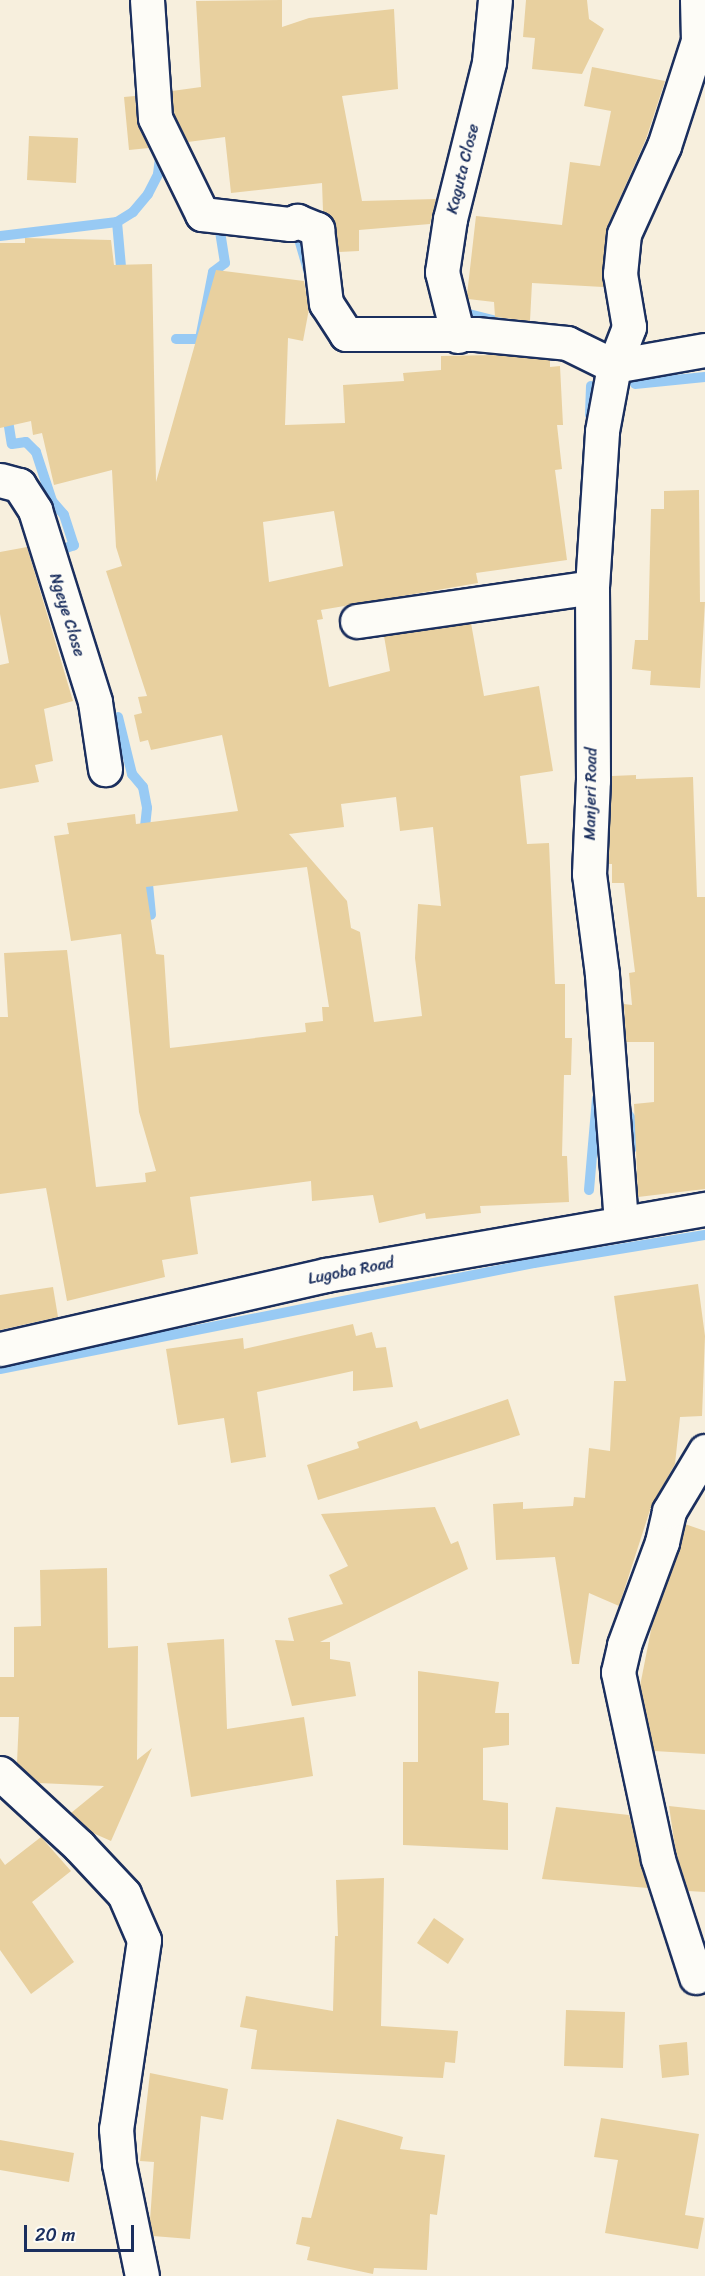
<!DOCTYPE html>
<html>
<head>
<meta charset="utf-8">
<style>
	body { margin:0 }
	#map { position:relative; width:705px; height:2276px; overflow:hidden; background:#f7efdd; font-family:Sriracha,sans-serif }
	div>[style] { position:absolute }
	.stream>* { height:10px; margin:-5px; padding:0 5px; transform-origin:5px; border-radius:5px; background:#98caf4 }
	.building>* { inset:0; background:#e8d09f }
	.roads { filter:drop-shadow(2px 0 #1b2f5e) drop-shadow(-2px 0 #1b2f5e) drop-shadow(0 2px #1b2f5e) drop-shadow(0 -2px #1b2f5e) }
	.minor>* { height:33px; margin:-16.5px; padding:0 16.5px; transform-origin:16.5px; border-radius:16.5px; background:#fdfcf7 }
	.tertiary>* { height:33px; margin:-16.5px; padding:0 16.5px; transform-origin:16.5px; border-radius:16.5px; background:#fdfcf7 }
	span { translate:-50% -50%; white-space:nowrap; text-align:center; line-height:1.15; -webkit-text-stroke:4.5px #fdfcf7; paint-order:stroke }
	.street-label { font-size:16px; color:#1b2f5e }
	.scale { position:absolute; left:24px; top:2225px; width:110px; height:27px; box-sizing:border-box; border:3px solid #1b2f5e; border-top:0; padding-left:8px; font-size:18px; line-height:21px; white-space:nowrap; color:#1b2f5e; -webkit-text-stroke:4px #fdfcf7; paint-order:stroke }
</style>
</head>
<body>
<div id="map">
	<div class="stream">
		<i style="left:117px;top:222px;width:56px;rotate:84.9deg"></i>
		<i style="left:291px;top:230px;width:6px;rotate:18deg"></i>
		<i style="left:297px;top:232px;width:47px;rotate:73.9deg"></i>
		<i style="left:0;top:236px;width:118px;rotate:-6.8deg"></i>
		<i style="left:117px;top:222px;width:19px;rotate:-32deg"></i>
		<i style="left:133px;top:212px;width:23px;rotate:-50deg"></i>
		<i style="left:148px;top:194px;width:22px;rotate:-63deg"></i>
		<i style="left:158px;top:174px;width:24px;rotate:-83deg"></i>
		<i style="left:457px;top:311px;width:44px;rotate:14.3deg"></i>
		<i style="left:176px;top:339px;width:24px"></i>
		<i style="left:200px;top:339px;width:68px;rotate:-79deg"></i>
		<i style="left:213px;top:272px;width:15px;rotate:-37deg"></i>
		<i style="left:225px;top:263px;width:32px;rotate:-99deg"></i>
		<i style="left:635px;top:384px;width:70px;rotate:-5.7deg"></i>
		<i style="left:7px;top:414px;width:30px;rotate:81deg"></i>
		<i style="left:12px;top:444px;width:14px;rotate:-8deg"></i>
		<i style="left:26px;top:442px;width:14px;rotate:45deg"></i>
		<i style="left:36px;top:452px;width:52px;rotate:71.9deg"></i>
		<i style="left:52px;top:501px;width:18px;rotate:49deg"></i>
		<i style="left:64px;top:515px;width:32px;rotate:72deg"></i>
		<i style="left:74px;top:545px;width:14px;rotate:159deg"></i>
		<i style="left:61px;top:550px;width:11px;rotate:75deg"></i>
		<i style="left:590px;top:415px;width:29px;rotate:-88deg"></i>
		<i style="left:118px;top:717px;width:59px;rotate:76.2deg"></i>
		<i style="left:132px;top:774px;width:17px;rotate:50deg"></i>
		<i style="left:143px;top:787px;width:21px;rotate:79deg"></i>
		<i style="left:147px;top:808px;width:29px;rotate:96deg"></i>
		<i style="left:147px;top:874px;width:41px;rotate:84.4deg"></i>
		<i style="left:622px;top:1105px;width:20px;rotate:57deg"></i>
		<i style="left:633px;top:1122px;width:25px;rotate:81deg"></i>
		<i style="left:589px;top:1190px;width:92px;rotate:-85deg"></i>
		<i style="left:0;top:1369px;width:544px;rotate:-11.23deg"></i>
		<i style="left:534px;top:1263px;width:173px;rotate:-9.3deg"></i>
	</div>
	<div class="building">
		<i style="clip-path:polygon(282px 0,282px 27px,309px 18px,394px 9px,398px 89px,342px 96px,362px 201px,436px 199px,430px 224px,359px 230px,359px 251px,339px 252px,335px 226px,323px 211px,322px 183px,231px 193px,225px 137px,188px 142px,173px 113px,172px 91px,201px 87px,196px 1px)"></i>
		<i style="clip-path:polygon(526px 0,587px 0,589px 19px,604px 29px,582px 74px,532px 69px,535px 38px,523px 37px)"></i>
		<i style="clip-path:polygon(592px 67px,665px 81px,646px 139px,607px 227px,603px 287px,532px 283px,530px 321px,495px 317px,494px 302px,468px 299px,467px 295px,476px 216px,562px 225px,570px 162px,600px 166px,611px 111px,584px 106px)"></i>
		<i style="clip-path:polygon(135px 96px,138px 126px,149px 148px,129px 150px,124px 97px)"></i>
		<i style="clip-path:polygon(29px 136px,78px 138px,76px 183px,27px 180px)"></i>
		<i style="clip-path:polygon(evenodd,25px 238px,111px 240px,114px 265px,152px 264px,156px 482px,216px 270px,304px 281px,309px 309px,303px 341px,288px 338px,285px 425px,345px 423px,343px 385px,404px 381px,403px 373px,441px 370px,441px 356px,496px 355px,550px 360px,550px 367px,560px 366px,563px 425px,557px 425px,562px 469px,555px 470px,567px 560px,476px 573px,478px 583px,321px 610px,323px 619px,317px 620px,329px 687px,390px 671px,384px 636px,471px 623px,484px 696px,539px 686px,553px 771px,520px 776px,527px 844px,549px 843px,555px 984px,565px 984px,565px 1038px,572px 1038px,571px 1075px,564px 1075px,562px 1156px,567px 1156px,569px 1202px,480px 1206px,481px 1213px,426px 1219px,425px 1213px,379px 1223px,373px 1195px,312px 1201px,311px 1181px,190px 1197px,198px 1254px,162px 1260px,165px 1277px,67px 1301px,46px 1188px,0 1194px,0 1017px,8px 1017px,4px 953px,67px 950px,96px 1187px,146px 1182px,145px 1173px,156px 1171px,139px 1112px,121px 934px,71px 941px,54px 836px,69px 834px,67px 823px,135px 814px,136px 824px,238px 811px,222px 735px,151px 750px,148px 740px,140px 742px,134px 715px,142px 713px,138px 697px,147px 696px,106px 571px,122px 566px,116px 547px,112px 470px,54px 485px,42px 433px,33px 435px,31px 421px,0 428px,0 243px,25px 243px,25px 238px,334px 511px,343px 566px,269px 582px,263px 522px,334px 511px,25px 238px,396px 797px,400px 831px,433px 827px,441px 906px,418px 904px,415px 958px,422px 1016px,374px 1022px,360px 932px,351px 928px,347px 901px,289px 834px,344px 827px,341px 804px,396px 797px,25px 238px,307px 867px,329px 1007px,322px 1007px,323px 1021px,305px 1023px,306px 1032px,170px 1048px,164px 955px,156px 954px,146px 887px,307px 867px)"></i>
		<i style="clip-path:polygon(699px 490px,700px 602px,705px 602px,700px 688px,650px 685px,651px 671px,632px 669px,635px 640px,648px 640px,651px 509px,664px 509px,664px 491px)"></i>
		<i style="clip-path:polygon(27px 547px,73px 701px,44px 709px,53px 761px,35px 765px,39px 782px,0 789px,0 665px,9px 663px,0 614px,0 552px)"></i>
		<i style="clip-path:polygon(636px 775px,636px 779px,693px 777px,697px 897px,705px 897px,705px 1189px,638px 1197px,634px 1104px,654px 1102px,654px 1042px,626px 1042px,624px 1004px,632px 1005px,629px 973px,635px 972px,624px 883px,612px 883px,612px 864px,608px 864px,612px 776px)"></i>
		<i style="clip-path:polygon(698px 1284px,705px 1336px,702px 1416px,680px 1417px,675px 1464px,651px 1507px,619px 1606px,589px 1593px,579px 1664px,572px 1664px,555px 1557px,496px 1560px,493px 1504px,523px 1502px,523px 1509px,573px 1506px,574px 1497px,585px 1498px,589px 1448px,610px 1451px,614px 1381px,626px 1381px,614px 1296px)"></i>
		<i style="clip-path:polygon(53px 1287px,58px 1317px,0 1330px,0 1295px)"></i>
		<i style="clip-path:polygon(353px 1324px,356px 1336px,372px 1332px,376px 1348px,386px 1347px,393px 1387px,353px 1391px,353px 1371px,257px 1392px,266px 1457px,231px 1463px,224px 1418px,178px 1425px,166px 1349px,243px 1338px,244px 1349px)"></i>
		<i style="clip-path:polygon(508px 1399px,520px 1435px,318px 1500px,307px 1465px,359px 1448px,357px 1442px,417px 1421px,420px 1429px)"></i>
		<i style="clip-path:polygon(435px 1507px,451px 1544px,458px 1541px,468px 1569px,320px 1642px,330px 1642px,330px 1659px,350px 1662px,356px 1696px,292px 1706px,275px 1640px,294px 1641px,288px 1618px,343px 1604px,329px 1575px,348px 1566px,321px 1514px)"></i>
		<i style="clip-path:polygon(685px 1524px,705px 1531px,705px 1754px,654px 1751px,640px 1686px,653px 1620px)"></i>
		<i style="clip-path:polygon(107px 1568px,108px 1648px,138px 1646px,137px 1760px,152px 1748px,111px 1841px,93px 1833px,71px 1813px,104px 1786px,39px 1783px,17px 1763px,19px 1717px,0 1717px,0 1677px,14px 1677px,14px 1627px,41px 1626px,40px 1570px)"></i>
		<i style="clip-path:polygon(224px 1639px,227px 1729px,304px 1717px,313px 1776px,191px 1797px,167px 1643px)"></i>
		<i style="clip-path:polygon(418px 1671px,499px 1682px,495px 1713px,509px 1713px,509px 1745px,483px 1748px,483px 1800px,508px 1803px,508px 1850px,403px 1845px,403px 1762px,418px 1762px)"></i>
		<i style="clip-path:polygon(669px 1806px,705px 1810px,705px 1892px,688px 1891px,676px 1854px)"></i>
		<i style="clip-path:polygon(556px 1807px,629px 1815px,648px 1888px,542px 1879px)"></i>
		<i style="clip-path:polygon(41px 1837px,71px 1871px,32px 1902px,74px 1962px,31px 1994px,0 1950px,0 1858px,5px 1865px)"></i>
		<i style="clip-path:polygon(384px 1878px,381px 2026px,458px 2031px,455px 2063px,445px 2062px,443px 2078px,251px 2069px,257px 2030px,240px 2027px,246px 1996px,333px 2011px,335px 1936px,338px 1936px,336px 1880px)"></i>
		<i style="clip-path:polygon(434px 1918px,464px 1939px,448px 1964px,417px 1943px)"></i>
		<i style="clip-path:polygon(566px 2010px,625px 2012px,623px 2068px,564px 2066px)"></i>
		<i style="clip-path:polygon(687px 2042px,689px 2075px,662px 2078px,659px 2045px)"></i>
		<i style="clip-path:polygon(150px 2073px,228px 2089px,223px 2120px,201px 2116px,190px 2239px,153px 2236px,150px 2221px,154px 2162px,140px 2161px)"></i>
		<i style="clip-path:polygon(601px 2118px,699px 2134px,685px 2215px,704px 2218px,698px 2249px,605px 2233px,618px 2160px,594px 2157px)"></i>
		<i style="clip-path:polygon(337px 2119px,403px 2137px,400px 2149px,445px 2155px,437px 2215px,430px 2214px,427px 2270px,374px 2268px,373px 2274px,307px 2260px,310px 2247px,296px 2244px,302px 2217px,311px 2218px)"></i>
		<i style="clip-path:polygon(0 2140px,74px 2153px,69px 2182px,0 2170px)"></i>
	</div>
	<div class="roads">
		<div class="minor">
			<i style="left:147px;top:0;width:118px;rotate:86.1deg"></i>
			<i style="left:155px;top:118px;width:107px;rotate:63.9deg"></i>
			<i style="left:202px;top:214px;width:89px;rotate:6.5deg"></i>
			<i style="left:290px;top:224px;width:8px;rotate:-23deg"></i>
			<i style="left:297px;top:221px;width:22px;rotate:22deg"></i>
			<i style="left:317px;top:229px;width:75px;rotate:83.1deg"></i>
			<i style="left:326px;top:303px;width:37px;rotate:57deg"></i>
			<i style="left:346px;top:334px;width:130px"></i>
			<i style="left:476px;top:334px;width:91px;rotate:5.6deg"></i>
			<i style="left:567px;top:343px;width:52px;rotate:26.1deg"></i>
			<i style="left:458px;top:336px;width:66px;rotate:-104deg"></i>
			<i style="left:442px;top:272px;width:54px;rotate:-81.4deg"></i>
			<i style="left:450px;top:219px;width:162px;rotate:-76deg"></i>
			<i style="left:489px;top:62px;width:62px;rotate:-84.5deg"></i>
			<i style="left:614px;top:366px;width:92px;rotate:-10deg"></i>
			<i style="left:0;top:480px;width:20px;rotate:15deg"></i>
			<i style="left:19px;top:485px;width:30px;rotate:57deg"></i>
			<i style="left:35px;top:510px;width:201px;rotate:72.6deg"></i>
			<i style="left:95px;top:702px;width:68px;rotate:81.5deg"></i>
			<i style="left:357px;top:621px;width:237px;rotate:-8.2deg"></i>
			<i style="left:621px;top:1222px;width:249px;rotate:-94.4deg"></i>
			<i style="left:602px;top:974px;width:101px;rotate:-97.4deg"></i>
			<i style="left:589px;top:874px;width:94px;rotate:-87.6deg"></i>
			<i style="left:593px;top:780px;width:193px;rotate:-90.3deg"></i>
			<i style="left:592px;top:587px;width:156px;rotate:-86.3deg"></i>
			<i style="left:602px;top:431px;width:66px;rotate:-79.5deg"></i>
			<i style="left:614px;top:366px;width:42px;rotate:-69deg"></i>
			<i style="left:629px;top:327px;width:54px;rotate:-99.6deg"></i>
			<i style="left:620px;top:274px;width:40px;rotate:-84.3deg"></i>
			<i style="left:624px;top:234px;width:97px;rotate:-65.6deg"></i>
			<i style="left:664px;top:146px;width:110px;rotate:-72.1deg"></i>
			<i style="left:698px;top:41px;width:41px;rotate:-91.4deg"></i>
			<i style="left:0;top:1773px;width:108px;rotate:42.7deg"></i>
			<i style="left:79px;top:1846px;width:66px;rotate:46.8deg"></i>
			<i style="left:124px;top:1894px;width:50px;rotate:66.5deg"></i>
			<i style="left:144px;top:1940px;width:191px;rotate:98.4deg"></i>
			<i style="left:116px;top:2129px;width:35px;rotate:85deg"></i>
			<i style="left:119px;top:2164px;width:114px;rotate:78.4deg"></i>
			<i style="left:696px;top:1977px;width:124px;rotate:-107.9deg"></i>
			<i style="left:658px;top:1859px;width:191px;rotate:-102.1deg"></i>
			<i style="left:618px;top:1672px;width:28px;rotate:-77deg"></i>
			<i style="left:624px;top:1645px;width:110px;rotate:-69.7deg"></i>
			<i style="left:662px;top:1542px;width:32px;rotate:-77deg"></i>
			<i style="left:669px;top:1511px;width:70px;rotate:-59deg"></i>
		</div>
		<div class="tertiary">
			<i style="left:0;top:1349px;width:334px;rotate:-12.8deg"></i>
			<i style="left:326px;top:1275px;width:385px;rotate:-9.9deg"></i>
		</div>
	</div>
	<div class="street-label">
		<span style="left:463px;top:169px;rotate:-76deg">Kaguta Close</span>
		<span style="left:67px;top:615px;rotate:73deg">Ngeye Close</span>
		<span style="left:591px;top:794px;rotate:-89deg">Manjeri Road</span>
		<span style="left:351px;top:1271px;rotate:-11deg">Lugoba Road</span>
	</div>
	<div class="scale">20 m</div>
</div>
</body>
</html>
